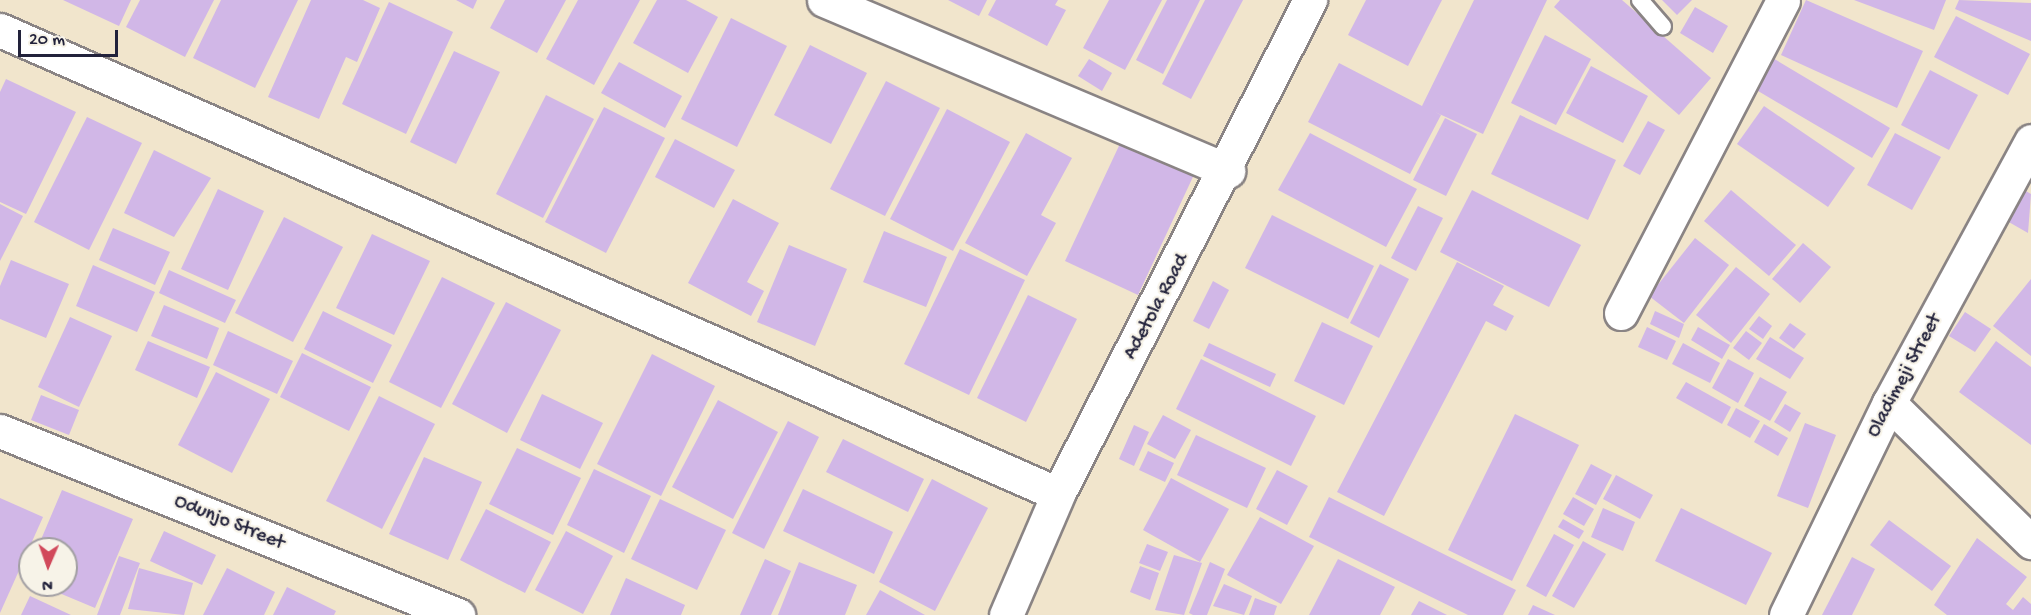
<!DOCTYPE html>
<html>
<head>
<meta charset="utf-8">
<style>
	body { margin:0 }
	#map { position:relative; width:2031px; height:615px; overflow:hidden; background:#f1e5cc; font-family:"Gochi Hand",sans-serif }
	div>[style] { position:absolute }
	.building>* { inset:0; background:#d1b7e7 }
	.roads { filter:drop-shadow(2px 0 #8a8484) drop-shadow(-2px 0 #8a8484) drop-shadow(0 2px #8a8484) drop-shadow(0 -2px #8a8484) }
	.lane>* { height:16px; margin:-8px; padding:0 8px; transform-origin:8px; border-radius:8px; background:#fff }
	.street>* { height:33px; margin:-16.5px; padding:0 16.5px; transform-origin:16.5px; border-radius:16.5px; background:#fff }
	span { translate:-50% -50%; white-space:nowrap; text-align:center; line-height:1.15; -webkit-text-stroke:4.5px #f7f3e8; paint-order:stroke }
	.street-label { font-size:20px; color:#22223b }
	.north { position:absolute; left:18px; top:537px; width:60px; height:60px; box-sizing:border-box; background:#f7f3e8; border:2px solid #a29fa3; border-radius:50%; rotate:182deg; font-size:16px; font-weight:700; line-height:24px; text-align:center; color:#22223b }
	.north::after { content:''; display:block; margin:auto; width:21px; height:27px; background:#d1495b; clip-path:polygon(50% 0,100% 100%,50% 72%,0 100%) }
	.scale { position:absolute; left:18px; top:30px; width:100px; height:27px; box-sizing:border-box; border:3px solid #22223b; border-top:0; padding-left:8px; font-size:18px; line-height:21px; white-space:nowrap; color:#22223b; -webkit-text-stroke:4px #f7f3e8; paint-order:stroke }
</style>
</head>
<body>
<div id="map">
	<div class="building">
		<i style="clip-path:polygon(63px 0,131px 0,119px 26px)"></i>
		<i style="clip-path:polygon(140px 0,214px 0,185px 57px,126px 27px)"></i>
		<i style="clip-path:polygon(221px 0,298px 0,255px 88px,193px 58px)"></i>
		<i style="clip-path:polygon(311px 0,363px 0,380px 8px,357px 62px,346px 57px,319px 119px,268px 97px)"></i>
		<i style="clip-path:polygon(456px 0,477px 0,473px 9px)"></i>
		<i style="clip-path:polygon(505px 0,566px 0,537px 53px,490px 28px)"></i>
		<i style="clip-path:polygon(578px 0,640px 0,594px 85px,546px 59px)"></i>
		<i style="clip-path:polygon(657px 0,686px 0,718px 17px,688px 73px,633px 43px)"></i>
		<i style="clip-path:polygon(948px 0,987px 0,979px 16px)"></i>
		<i style="clip-path:polygon(996px 0,1058px 0,1055px 5px,1066px 10px,1047px 46px,988px 15px)"></i>
		<i style="clip-path:polygon(1109px 0,1162px 0,1125px 70px,1083px 48px)"></i>
		<i style="clip-path:polygon(1167px 0,1200px 0,1163px 74px,1136px 60px)"></i>
		<i style="clip-path:polygon(1205px 0,1243px 0,1191px 99px,1162px 84px)"></i>
		<i style="clip-path:polygon(1366px 0,1442px 0,1408px 66px,1348px 35px)"></i>
		<i style="clip-path:polygon(1474px 0,1547px 0,1483px 134px,1435px 112px,1441px 115px,1410px 174px,1308px 122px,1339px 63px,1422px 106px)"></i>
		<i style="clip-path:polygon(1560px 0,1622px 0,1711px 78px,1679px 115px,1554px 7px)"></i>
		<i style="clip-path:polygon(1662px 0,1692px 0,1677px 15px)"></i>
		<i style="clip-path:polygon(1806px 0,1923px 51px,1897px 108px,1781px 55px)"></i>
		<i style="clip-path:polygon(1854px 0,1946px 0,1934px 30px)"></i>
		<i style="clip-path:polygon(1959px 0,2031px 3px,2031px 41px,1955px 9px)"></i>
		<i style="clip-path:polygon(389px 2px,453px 32px,406px 134px,342px 104px)"></i>
		<i style="clip-path:polygon(1695px 7px,1728px 26px,1713px 53px,1680px 33px)"></i>
		<i style="clip-path:polygon(1956px 16px,2030px 54px,2008px 95px,1934px 57px)"></i>
		<i style="clip-path:polygon(731px 18px,787px 46px,737px 147px,681px 119px)"></i>
		<i style="clip-path:polygon(1545px 35px,1591px 59px,1556px 125px,1511px 103px)"></i>
		<i style="clip-path:polygon(810px 45px,867px 73px,831px 144px,774px 115px)"></i>
		<i style="clip-path:polygon(454px 51px,500px 72px,456px 164px,410px 142px)"></i>
		<i style="clip-path:polygon(1771px 57px,1890px 128px,1872px 158px,1753px 88px)"></i>
		<i style="clip-path:polygon(1089px 59px,1112px 73px,1102px 91px,1078px 76px)"></i>
		<i style="clip-path:polygon(619px 62px,682px 96px,665px 128px,601px 93px)"></i>
		<i style="clip-path:polygon(1591px 66px,1648px 96px,1623px 143px,1566px 113px)"></i>
		<i style="clip-path:polygon(1930px 70px,1978px 95px,1949px 150px,1901px 125px)"></i>
		<i style="clip-path:polygon(6px 79px,76px 112px,26px 214px,0 202px,0 92px)"></i>
		<i style="clip-path:polygon(886px 81px,940px 108px,885px 216px,830px 189px)"></i>
		<i style="clip-path:polygon(546px 95px,594px 119px,543px 218px,496px 194px)"></i>
		<i style="clip-path:polygon(1764px 106px,1855px 168px,1828px 207px,1737px 144px)"></i>
		<i style="clip-path:polygon(604px 107px,665px 138px,606px 253px,545px 222px)"></i>
		<i style="clip-path:polygon(947px 109px,1010px 142px,953px 251px,890px 219px)"></i>
		<i style="clip-path:polygon(1520px 115px,1616px 160px,1588px 220px,1491px 174px)"></i>
		<i style="clip-path:polygon(87px 117px,142px 143px,89px 250px,34px 222px)"></i>
		<i style="clip-path:polygon(1445px 118px,1477px 134px,1446px 196px,1413px 180px)"></i>
		<i style="clip-path:polygon(1648px 121px,1665px 130px,1640px 175px,1623px 166px)"></i>
		<i style="clip-path:polygon(1026px 133px,1072px 158px,1041px 215px,1056px 223px,1027px 276px,965px 243px)"></i>
		<i style="clip-path:polygon(1125px 133px,1198px 166px,1138px 295px,1065px 261px)"></i>
		<i style="clip-path:polygon(1310px 133px,1417px 189px,1386px 247px,1278px 190px)"></i>
		<i style="clip-path:polygon(1895px 133px,1941px 157px,1912px 210px,1867px 185px)"></i>
		<i style="clip-path:polygon(675px 139px,735px 170px,714px 208px,655px 177px)"></i>
		<i style="clip-path:polygon(154px 150px,211px 178px,174px 237px,124px 213px)"></i>
		<i style="clip-path:polygon(2017px 186px,2031px 194px,2028px 233px,2000px 217px)"></i>
		<i style="clip-path:polygon(218px 189px,264px 211px,228px 290px,181px 269px)"></i>
		<i style="clip-path:polygon(1472px 190px,1581px 245px,1549px 307px,1440px 252px)"></i>
		<i style="clip-path:polygon(1731px 190px,1796px 245px,1769px 276px,1704px 221px)"></i>
		<i style="clip-path:polygon(733px 199px,779px 223px,747px 282px,764px 291px,751px 316px,688px 283px)"></i>
		<i style="clip-path:polygon(0 204px,23px 216px,0 261px)"></i>
		<i style="clip-path:polygon(1418px 206px,1443px 218px,1416px 271px,1391px 258px)"></i>
		<i style="clip-path:polygon(1272px 215px,1374px 266px,1348px 319px,1245px 268px)"></i>
		<i style="clip-path:polygon(284px 217px,343px 247px,293px 342px,235px 313px)"></i>
		<i style="clip-path:polygon(113px 228px,170px 252px,155px 285px,99px 260px)"></i>
		<i style="clip-path:polygon(884px 231px,947px 257px,926px 307px,863px 282px)"></i>
		<i style="clip-path:polygon(372px 234px,430px 261px,394px 335px,336px 308px)"></i>
		<i style="clip-path:polygon(1695px 238px,1729px 265px,1684px 323px,1649px 296px)"></i>
		<i style="clip-path:polygon(1803px 243px,1831px 267px,1800px 303px,1772px 279px)"></i>
		<i style="clip-path:polygon(789px 245px,847px 269px,815px 346px,757px 322px)"></i>
		<i style="clip-path:polygon(960px 249px,1025px 280px,969px 395px,904px 364px)"></i>
		<i style="clip-path:polygon(11px 260px,69px 284px,46px 338px,0 319px,0 286px)"></i>
		<i style="clip-path:polygon(1457px 262px,1504px 286px,1493px 305px,1514px 316px,1506px 331px,1486px 321px,1384px 516px,1337px 492px)"></i>
		<i style="clip-path:polygon(1380px 264px,1409px 279px,1379px 338px,1350px 323px)"></i>
		<i style="clip-path:polygon(93px 265px,155px 292px,137px 332px,76px 306px)"></i>
		<i style="clip-path:polygon(1736px 267px,1770px 294px,1731px 343px,1696px 315px)"></i>
		<i style="clip-path:polygon(169px 270px,236px 300px,225px 323px,159px 293px)"></i>
		<i style="clip-path:polygon(442px 277px,495px 303px,441px 408px,389px 382px)"></i>
		<i style="clip-path:polygon(2031px 279px,2031px 356px,1993px 326px)"></i>
		<i style="clip-path:polygon(1213px 281px,1229px 290px,1209px 329px,1193px 321px)"></i>
		<i style="clip-path:polygon(1028px 295px,1077px 319px,1026px 422px,977px 398px)"></i>
		<i style="clip-path:polygon(506px 302px,561px 330px,507px 433px,452px 404px)"></i>
		<i style="clip-path:polygon(164px 305px,219px 328px,207px 359px,151px 336px)"></i>
		<i style="clip-path:polygon(323px 311px,392px 345px,373px 383px,304px 349px)"></i>
		<i style="clip-path:polygon(1655px 311px,1684px 324px,1679px 338px,1650px 324px)"></i>
		<i style="clip-path:polygon(1965px 312px,1991px 329px,1975px 352px,1949px 336px)"></i>
		<i style="clip-path:polygon(1759px 316px,1772px 326px,1763px 339px,1749px 329px)"></i>
		<i style="clip-path:polygon(70px 317px,112px 336px,79px 407px,38px 387px)"></i>
		<i style="clip-path:polygon(1322px 322px,1373px 346px,1344px 405px,1294px 381px)"></i>
		<i style="clip-path:polygon(1790px 323px,1806px 334px,1794px 349px,1779px 338px)"></i>
		<i style="clip-path:polygon(1647px 327px,1676px 341px,1667px 360px,1638px 347px)"></i>
		<i style="clip-path:polygon(1698px 327px,1730px 345px,1722px 359px,1691px 340px)"></i>
		<i style="clip-path:polygon(228px 331px,293px 361px,277px 394px,213px 365px)"></i>
		<i style="clip-path:polygon(1746px 331px,1762px 343px,1749px 360px,1733px 348px)"></i>
		<i style="clip-path:polygon(1770px 337px,1804px 358px,1790px 379px,1756px 359px)"></i>
		<i style="clip-path:polygon(148px 341px,210px 367px,197px 398px,135px 370px)"></i>
		<i style="clip-path:polygon(1996px 341px,2031px 367px,2031px 445px,1959px 392px)"></i>
		<i style="clip-path:polygon(1209px 343px,1276px 374px,1270px 387px,1203px 356px)"></i>
		<i style="clip-path:polygon(1683px 343px,1720px 363px,1710px 383px,1672px 364px)"></i>
		<i style="clip-path:polygon(302px 353px,371px 387px,349px 431px,280px 397px)"></i>
		<i style="clip-path:polygon(652px 354px,715px 386px,661px 496px,597px 464px)"></i>
		<i style="clip-path:polygon(1201px 359px,1316px 416px,1291px 466px,1176px 409px)"></i>
		<i style="clip-path:polygon(1728px 359px,1754px 373px,1738px 403px,1712px 388px)"></i>
		<i style="clip-path:polygon(216px 372px,270px 399px,232px 473px,178px 445px)"></i>
		<i style="clip-path:polygon(1760px 377px,1787px 392px,1770px 421px,1744px 406px)"></i>
		<i style="clip-path:polygon(1686px 382px,1731px 407px,1722px 424px,1676px 398px)"></i>
		<i style="clip-path:polygon(542px 394px,603px 423px,580px 469px,520px 440px)"></i>
		<i style="clip-path:polygon(41px 395px,79px 410px,69px 435px,31px 420px)"></i>
		<i style="clip-path:polygon(379px 396px,435px 424px,382px 529px,326px 501px)"></i>
		<i style="clip-path:polygon(718px 400px,778px 432px,733px 519px,672px 487px)"></i>
		<i style="clip-path:polygon(1785px 404px,1801px 413px,1790px 432px,1774px 422px)"></i>
		<i style="clip-path:polygon(1736px 408px,1760px 421px,1750px 438px,1727px 425px)"></i>
		<i style="clip-path:polygon(1515px 414px,1579px 445px,1512px 581px,1448px 550px)"></i>
		<i style="clip-path:polygon(1163px 415px,1191px 430px,1175px 459px,1147px 444px)"></i>
		<i style="clip-path:polygon(788px 421px,819px 437px,764px 549px,732px 533px)"></i>
		<i style="clip-path:polygon(1805px 423px,1836px 435px,1808px 508px,1777px 496px)"></i>
		<i style="clip-path:polygon(1764px 424px,1788px 438px,1778px 456px,1754px 442px)"></i>
		<i style="clip-path:polygon(1134px 425px,1149px 432px,1134px 466px,1119px 459px)"></i>
		<i style="clip-path:polygon(1196px 435px,1266px 468px,1247px 508px,1177px 475px)"></i>
		<i style="clip-path:polygon(843px 439px,924px 479px,908px 512px,826px 472px)"></i>
		<i style="clip-path:polygon(517px 448px,581px 478px,553px 535px,489px 504px)"></i>
		<i style="clip-path:polygon(1148px 451px,1174px 463px,1165px 482px,1139px 470px)"></i>
		<i style="clip-path:polygon(424px 457px,482px 482px,448px 560px,389px 534px)"></i>
		<i style="clip-path:polygon(1591px 464px,1612px 475px,1596px 505px,1575px 494px)"></i>
		<i style="clip-path:polygon(594px 469px,651px 496px,624px 553px,567px 525px)"></i>
		<i style="clip-path:polygon(1277px 470px,1308px 486px,1287px 525px,1256px 509px)"></i>
		<i style="clip-path:polygon(1616px 475px,1653px 495px,1640px 519px,1603px 499px)"></i>
		<i style="clip-path:polygon(1171px 478px,1229px 509px,1200px 562px,1143px 530px)"></i>
		<i style="clip-path:polygon(932px 479px,988px 508px,935px 611px,879px 582px)"></i>
		<i style="clip-path:polygon(803px 489px,893px 532px,874px 574px,783px 531px)"></i>
		<i style="clip-path:polygon(62px 490px,133px 519px,95px 608px,40px 585px,66px 585px,66px 549px,37px 549px)"></i>
		<i style="clip-path:polygon(1329px 497px,1516px 590px,1503px 615px,1468px 615px,1309px 537px)"></i>
		<i style="clip-path:polygon(1573px 497px,1594px 509px,1584px 526px,1563px 514px)"></i>
		<i style="clip-path:polygon(0 498px,43px 517px,0 613px)"></i>
		<i style="clip-path:polygon(660px 499px,726px 530px,697px 590px,631px 559px)"></i>
		<i style="clip-path:polygon(1603px 508px,1635px 522px,1623px 551px,1591px 537px)"></i>
		<i style="clip-path:polygon(1681px 508px,1772px 553px,1746px 605px,1655px 561px)"></i>
		<i style="clip-path:polygon(486px 509px,551px 542px,525px 593px,460px 560px)"></i>
		<i style="clip-path:polygon(1260px 517px,1314px 546px,1281px 604px,1227px 575px)"></i>
		<i style="clip-path:polygon(1563px 519px,1584px 531px,1579px 539px,1558px 527px)"></i>
		<i style="clip-path:polygon(1889px 520px,1951px 566px,1932px 591px,1870px 545px)"></i>
		<i style="clip-path:polygon(164px 531px,216px 555px,202px 585px,150px 561px)"></i>
		<i style="clip-path:polygon(566px 531px,613px 556px,583px 614px,535px 590px)"></i>
		<i style="clip-path:polygon(1554px 534px,1574px 545px,1546px 597px,1526px 586px)"></i>
		<i style="clip-path:polygon(1977px 538px,2027px 577px,2006px 604px,2013px 610px,2023px 597px,2031px 604px,2031px 615px,1947px 615px,1934px 605px)"></i>
		<i style="clip-path:polygon(1583px 541px,1606px 554px,1574px 608px,1552px 596px)"></i>
		<i style="clip-path:polygon(1147px 544px,1168px 552px,1160px 571px,1139px 563px)"></i>
		<i style="clip-path:polygon(1174px 555px,1202px 563px,1184px 615px,1155px 610px)"></i>
		<i style="clip-path:polygon(119px 556px,140px 563px,120px 615px,97px 615px)"></i>
		<i style="clip-path:polygon(1852px 557px,1875px 569px,1852px 615px,1822px 615px)"></i>
		<i style="clip-path:polygon(765px 559px,791px 571px,771px 615px,740px 615px)"></i>
		<i style="clip-path:polygon(1338px 559px,1395px 587px,1380px 615px,1309px 615px)"></i>
		<i style="clip-path:polygon(799px 562px,857px 585px,845px 615px,778px 615px)"></i>
		<i style="clip-path:polygon(1210px 562px,1225px 569px,1207px 615px,1193px 615px,1189px 613px)"></i>
		<i style="clip-path:polygon(1140px 566px,1159px 573px,1150px 600px,1130px 592px)"></i>
		<i style="clip-path:polygon(139px 568px,193px 583px,184px 615px,128px 609px)"></i>
		<i style="clip-path:polygon(227px 568px,275px 592px,264px 615px,203px 615px)"></i>
		<i style="clip-path:polygon(626px 578px,685px 605px,681px 615px,610px 615px)"></i>
		<i style="clip-path:polygon(1224px 584px,1252px 596px,1244px 615px,1213px 606px)"></i>
		<i style="clip-path:polygon(287px 587px,336px 611px,334px 615px,273px 615px)"></i>
		<i style="clip-path:polygon(880px 590px,925px 615px,866px 615px)"></i>
		<i style="clip-path:polygon(30px 596px,71px 615px,21px 615px)"></i>
		<i style="clip-path:polygon(1255px 598px,1277px 606px,1274px 615px,1249px 615px)"></i>
		<i style="clip-path:polygon(1419px 601px,1447px 615px,1411px 615px)"></i>
		<i style="clip-path:polygon(1533px 605px,1555px 615px,1528px 615px)"></i>
	</div>
	<div class="roads">
		<div class="lane">
			<i style="left:1640px;top:0;width:35px;rotate:49deg"></i>
		</div>
		<div class="street">
			<i style="left:824px;top:0;width:439px;rotate:22.9deg"></i>
			<i style="left:0;top:30px;width:1155px;rotate:23.68deg"></i>
			<i style="left:1621px;top:313px;width:352px;rotate:-62.6deg"></i>
			<i style="left:1889px;top:403px;width:199px;rotate:44.4deg"></i>
			<i style="left:0;top:431px;width:494px;rotate:21.9deg"></i>
			<i style="left:1006px;top:615px;width:132px;rotate:-66.7deg"></i>
			<i style="left:1058px;top:494px;width:555px;rotate:-62.97deg"></i>
			<i style="left:1786px;top:615px;width:236px;rotate:-64.1deg"></i>
			<i style="left:1889px;top:403px;width:298px;rotate:-61.5deg"></i>
		</div>
	</div>
	<div class="street-label">
		<span style="left:1157px;top:307px;rotate:-62deg">Adetola Road</span>
		<span style="left:1905px;top:376px;rotate:-62deg">Oladimeji Street</span>
		<span style="left:229px;top:523px;rotate:22deg">Odunjo Street</span>
	</div>
	<div class="north">N</div>
	<div class="scale">20 m</div>
</div>
</body>
</html>
